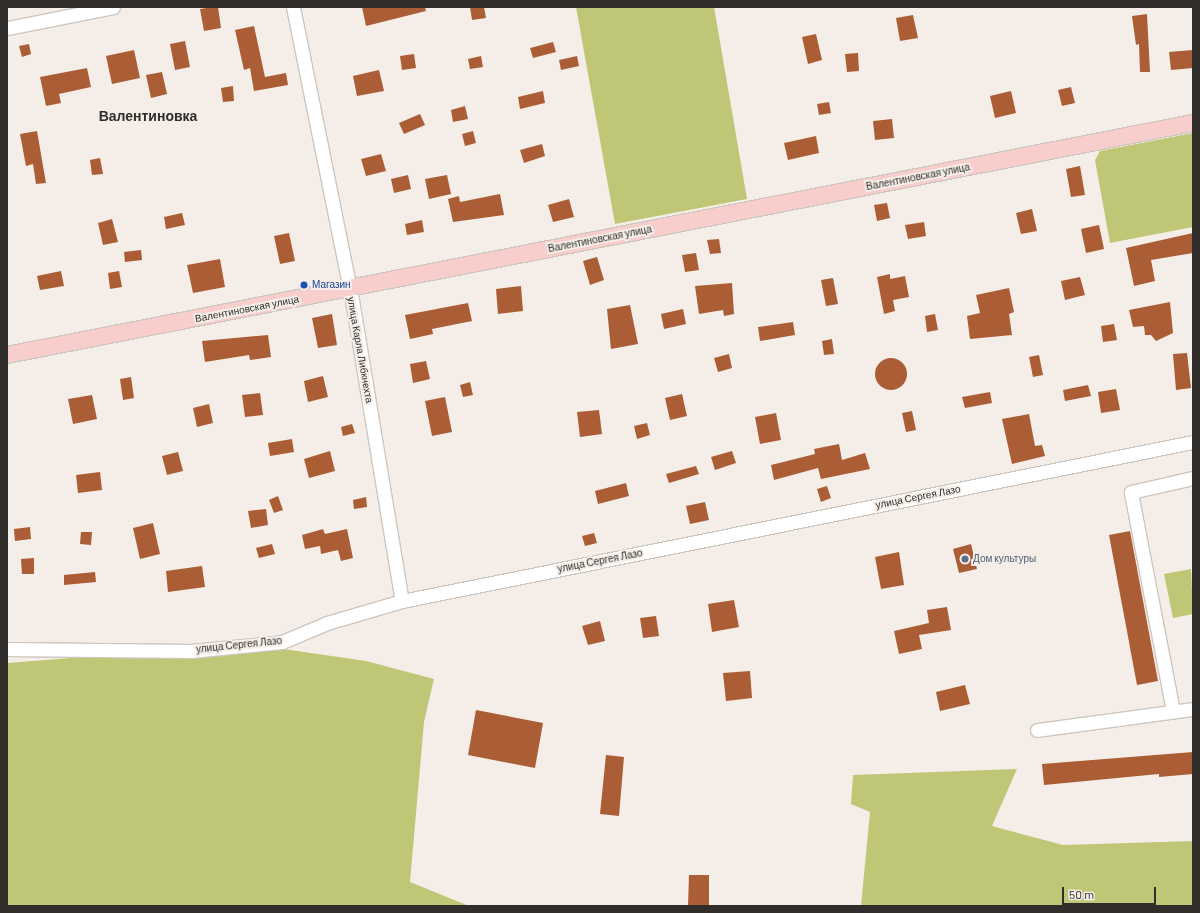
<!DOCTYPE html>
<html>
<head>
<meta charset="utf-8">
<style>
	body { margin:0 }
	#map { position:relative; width:1200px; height:913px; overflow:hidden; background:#f5eee8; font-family:Barlow,sans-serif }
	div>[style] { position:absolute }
	.green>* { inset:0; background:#bfc776 }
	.building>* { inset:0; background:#ab5e35 }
	.round { border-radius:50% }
	.roads { filter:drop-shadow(1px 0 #ccc6bf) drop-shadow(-1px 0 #ccc6bf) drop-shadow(0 1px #ccc6bf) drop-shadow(0 -1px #ccc6bf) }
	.minor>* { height:13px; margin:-6.5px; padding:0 6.5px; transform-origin:6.5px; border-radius:6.5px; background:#fff }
	.major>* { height:16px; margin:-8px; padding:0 8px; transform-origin:8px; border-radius:8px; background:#f7cecb }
	.dots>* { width:11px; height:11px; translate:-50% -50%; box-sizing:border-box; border:2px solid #f5eee8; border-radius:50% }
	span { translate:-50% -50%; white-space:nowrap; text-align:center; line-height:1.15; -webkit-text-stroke:4px #f5eee8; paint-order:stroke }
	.street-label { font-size:10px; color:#302d2b }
	.transit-label { font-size:10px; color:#164399 }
	.left { translate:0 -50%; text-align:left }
	.service-label { font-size:10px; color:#4e5e75 }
	.district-label { font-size:14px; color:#302d2b; font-weight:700 }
	.frame { position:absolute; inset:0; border:8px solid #302d2b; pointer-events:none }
	.scale { position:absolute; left:1062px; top:887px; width:94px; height:18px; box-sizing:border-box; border:2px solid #302d2b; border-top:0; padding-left:5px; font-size:12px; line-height:14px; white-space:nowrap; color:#302d2b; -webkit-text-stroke:3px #f5eee8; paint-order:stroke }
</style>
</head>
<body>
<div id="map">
	<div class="green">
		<i style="clip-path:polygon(576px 7px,714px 7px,747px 199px,615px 224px)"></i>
		<i style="clip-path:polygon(1193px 133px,1193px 227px,1110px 243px,1095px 160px,1100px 151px)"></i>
		<i style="clip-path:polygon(1191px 569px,1193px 614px,1173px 618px,1164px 574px)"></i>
		<i style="clip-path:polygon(249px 644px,366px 661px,434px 679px,424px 722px,410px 882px,469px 906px,7px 906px,7px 663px)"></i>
		<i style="clip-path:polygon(1017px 769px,992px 826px,1063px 845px,1193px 841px,1193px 906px,861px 906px,870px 812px,851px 804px,853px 775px)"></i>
	</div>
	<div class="building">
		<i style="clip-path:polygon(213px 7px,218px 7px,221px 28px,204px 31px,200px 9px)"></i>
		<i style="clip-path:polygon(362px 7px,425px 7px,426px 11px,366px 26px)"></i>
		<i style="clip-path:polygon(470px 7px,484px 7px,486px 18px,472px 20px)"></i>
		<i style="clip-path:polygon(1147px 14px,1150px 72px,1140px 72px,1139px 44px,1136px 45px,1132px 16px)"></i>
		<i style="clip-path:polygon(913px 15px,918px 38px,900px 41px,896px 18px)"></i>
		<i style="clip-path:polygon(254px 26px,265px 77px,286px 73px,288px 85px,254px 91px,250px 68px,244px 70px,235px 30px)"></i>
		<i style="clip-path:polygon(816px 34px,822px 60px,808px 64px,802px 37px)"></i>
		<i style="clip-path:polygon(185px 41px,190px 67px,175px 70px,170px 44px)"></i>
		<i style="clip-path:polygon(553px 42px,556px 52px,533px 58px,530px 48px)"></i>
		<i style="clip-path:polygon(29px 44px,31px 54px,22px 57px,19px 46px)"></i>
		<i style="clip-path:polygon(134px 50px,140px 78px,112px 84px,106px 56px)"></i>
		<i style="clip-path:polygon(1193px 50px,1193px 68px,1171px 70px,1169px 52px)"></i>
		<i style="clip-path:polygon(858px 53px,859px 71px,847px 72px,845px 54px)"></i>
		<i style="clip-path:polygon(414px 54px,416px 68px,402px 70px,400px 56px)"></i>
		<i style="clip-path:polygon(481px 56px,483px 67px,470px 69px,468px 59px)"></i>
		<i style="clip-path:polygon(577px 56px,579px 66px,561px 70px,559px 60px)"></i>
		<i style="clip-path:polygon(87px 68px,91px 87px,59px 94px,61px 103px,46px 106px,40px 77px)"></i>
		<i style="clip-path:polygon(379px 70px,384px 91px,357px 96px,353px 76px)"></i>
		<i style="clip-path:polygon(162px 72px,167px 94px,151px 98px,146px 75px)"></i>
		<i style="clip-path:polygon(233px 86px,234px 101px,223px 102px,221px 88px)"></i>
		<i style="clip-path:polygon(1071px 87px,1075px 103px,1062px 106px,1058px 90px)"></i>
		<i style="clip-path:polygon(543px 91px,545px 103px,520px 109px,518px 97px)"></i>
		<i style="clip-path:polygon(1011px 91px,1016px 113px,995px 118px,990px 96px)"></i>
		<i style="clip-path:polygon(829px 102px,831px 113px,819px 115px,817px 104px)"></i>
		<i style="clip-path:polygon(465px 106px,468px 119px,453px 122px,451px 110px)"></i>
		<i style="clip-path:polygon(420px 114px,425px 125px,404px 134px,399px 123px)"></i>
		<i style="clip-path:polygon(892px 119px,894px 138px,875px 140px,873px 121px)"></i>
		<i style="clip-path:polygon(37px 131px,46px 183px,36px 184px,33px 164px,26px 166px,20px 134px)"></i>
		<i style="clip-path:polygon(473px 131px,476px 143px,465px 146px,462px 134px)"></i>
		<i style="clip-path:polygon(816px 136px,819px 153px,788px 160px,784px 143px)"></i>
		<i style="clip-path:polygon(542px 144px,545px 156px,524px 163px,520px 150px)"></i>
		<i style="clip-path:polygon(381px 154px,386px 171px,366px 176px,361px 159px)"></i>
		<i style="clip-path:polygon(100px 158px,103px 174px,92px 175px,90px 160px)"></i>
		<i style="clip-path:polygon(1080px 166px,1085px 195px,1071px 197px,1066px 169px)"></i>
		<i style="clip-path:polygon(408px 175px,411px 189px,394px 193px,391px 179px)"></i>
		<i style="clip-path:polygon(447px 175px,451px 194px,429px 199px,425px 179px)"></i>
		<i style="clip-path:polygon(500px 194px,504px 215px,453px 222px,448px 199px,459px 196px,460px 202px)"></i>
		<i style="clip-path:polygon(569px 199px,574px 217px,553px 222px,548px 205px)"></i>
		<i style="clip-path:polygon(887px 203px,890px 218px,877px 221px,874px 205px)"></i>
		<i style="clip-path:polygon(1032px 209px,1037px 231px,1021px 234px,1016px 213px)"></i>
		<i style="clip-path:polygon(182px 213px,185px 225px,166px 229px,164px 217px)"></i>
		<i style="clip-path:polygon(112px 219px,118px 242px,103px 245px,98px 223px)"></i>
		<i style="clip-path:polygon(422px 220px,424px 232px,407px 235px,405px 224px)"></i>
		<i style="clip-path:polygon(924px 222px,926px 236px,908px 239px,905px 225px)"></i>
		<i style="clip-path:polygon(1099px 225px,1104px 249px,1086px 253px,1081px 229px)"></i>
		<i style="clip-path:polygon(289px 233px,295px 261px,280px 264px,274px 236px)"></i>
		<i style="clip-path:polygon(1193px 233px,1193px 253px,1151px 260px,1155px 281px,1134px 286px,1126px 248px)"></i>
		<i style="clip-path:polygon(719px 239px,721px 253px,710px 254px,707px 240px)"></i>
		<i style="clip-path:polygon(141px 250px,142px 260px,125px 262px,124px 252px)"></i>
		<i style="clip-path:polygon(696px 253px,699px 270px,685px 272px,682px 255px)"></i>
		<i style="clip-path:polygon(597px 257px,604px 280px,590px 285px,583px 261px)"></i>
		<i style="clip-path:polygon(220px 259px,225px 287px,193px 293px,187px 265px)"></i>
		<i style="clip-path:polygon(61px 271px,64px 286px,40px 290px,37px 276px)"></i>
		<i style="clip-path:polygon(119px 271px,122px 287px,110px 289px,108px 273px)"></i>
		<i style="clip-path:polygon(890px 274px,890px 279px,905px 276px,909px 297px,893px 300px,895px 311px,884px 314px,877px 277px)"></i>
		<i style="clip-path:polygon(1080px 277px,1085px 295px,1065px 300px,1061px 281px)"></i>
		<i style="clip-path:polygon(833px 278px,838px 304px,826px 306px,821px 280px)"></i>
		<i style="clip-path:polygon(732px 283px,734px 314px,724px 316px,723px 310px,699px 314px,695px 286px)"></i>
		<i style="clip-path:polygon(521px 286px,523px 311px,498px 314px,496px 289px)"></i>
		<i style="clip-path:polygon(1009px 288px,1014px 312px,1009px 314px,1012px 335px,970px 339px,967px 316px,980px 313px,976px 295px)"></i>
		<i style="clip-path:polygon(1170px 302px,1173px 333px,1156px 341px,1151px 335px,1145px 335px,1144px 326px,1133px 327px,1129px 310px)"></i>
		<i style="clip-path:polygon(468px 303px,472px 321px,432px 329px,433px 334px,410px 339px,405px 315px)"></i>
		<i style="clip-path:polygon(630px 305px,638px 344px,611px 349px,607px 309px)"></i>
		<i style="clip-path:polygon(683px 309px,686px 324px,664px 329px,661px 314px)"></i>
		<i style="clip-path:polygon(332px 314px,337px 345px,318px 348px,312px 318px)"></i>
		<i style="clip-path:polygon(935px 314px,938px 330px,927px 332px,925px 316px)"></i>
		<i style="clip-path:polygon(793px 322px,795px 335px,760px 341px,758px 327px)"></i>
		<i style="clip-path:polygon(1114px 324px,1117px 340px,1103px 342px,1101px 326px)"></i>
		<i style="clip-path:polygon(268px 335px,271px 357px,250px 360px,249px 355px,205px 362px,202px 341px)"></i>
		<i style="clip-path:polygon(832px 339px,834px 354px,824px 355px,822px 341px)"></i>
		<i style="clip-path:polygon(1187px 353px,1191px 388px,1176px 390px,1173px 354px)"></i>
		<i style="clip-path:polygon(729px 354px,732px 368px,718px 372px,714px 358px)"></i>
		<i style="clip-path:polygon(1039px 355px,1043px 375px,1033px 377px,1029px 357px)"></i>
		<i class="round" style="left:875px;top:358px;width:32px;height:32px"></i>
		<i style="clip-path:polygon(426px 361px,430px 379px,413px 383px,410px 364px)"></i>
		<i style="clip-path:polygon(323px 376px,328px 397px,308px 402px,304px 381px)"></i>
		<i style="clip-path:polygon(131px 377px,134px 398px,123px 400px,120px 379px)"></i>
		<i style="clip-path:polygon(470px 382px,473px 395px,463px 397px,460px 385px)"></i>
		<i style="clip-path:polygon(1088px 385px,1091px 396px,1065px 401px,1063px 390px)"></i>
		<i style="clip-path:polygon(1116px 389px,1120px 410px,1101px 413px,1098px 392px)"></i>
		<i style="clip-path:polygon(990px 392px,992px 403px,965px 408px,962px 397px)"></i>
		<i style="clip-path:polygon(260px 393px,263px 415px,245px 417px,242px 395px)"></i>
		<i style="clip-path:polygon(682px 394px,687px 416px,670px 420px,665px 398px)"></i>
		<i style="clip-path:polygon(92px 395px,97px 419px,73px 424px,68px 399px)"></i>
		<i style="clip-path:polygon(445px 397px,452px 432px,432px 436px,425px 401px)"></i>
		<i style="clip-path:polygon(209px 404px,213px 423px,197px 427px,193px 408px)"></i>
		<i style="clip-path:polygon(599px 410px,602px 434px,580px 437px,577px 412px)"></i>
		<i style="clip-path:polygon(912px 411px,916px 430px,906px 432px,902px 413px)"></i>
		<i style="clip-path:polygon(776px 413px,781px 440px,760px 444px,755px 417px)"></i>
		<i style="clip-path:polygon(1029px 414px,1035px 446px,1042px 445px,1045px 456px,1012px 464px,1002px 419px)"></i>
		<i style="clip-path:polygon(647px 423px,650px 435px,637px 439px,634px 426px)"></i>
		<i style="clip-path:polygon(352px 424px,355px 433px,343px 436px,341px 427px)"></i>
		<i style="clip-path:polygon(292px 439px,294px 452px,270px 456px,268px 443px)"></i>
		<i style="clip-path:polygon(839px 444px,842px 460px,865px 453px,870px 469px,821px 479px,818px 468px,774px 480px,771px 465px,815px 454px,814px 449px)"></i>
		<i style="clip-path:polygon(330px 451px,335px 471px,309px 478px,304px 459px)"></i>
		<i style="clip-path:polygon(732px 451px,736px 463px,715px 470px,711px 457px)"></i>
		<i style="clip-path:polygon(178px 452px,183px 471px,167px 475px,162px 456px)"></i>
		<i style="clip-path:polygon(696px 466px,699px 474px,669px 483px,666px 474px)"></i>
		<i style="clip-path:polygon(100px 472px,102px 490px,78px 493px,76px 475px)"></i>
		<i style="clip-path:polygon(626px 483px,629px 496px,598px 504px,595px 491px)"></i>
		<i style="clip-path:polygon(827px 486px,831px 498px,821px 502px,817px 489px)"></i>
		<i style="clip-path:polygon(278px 496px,283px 510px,274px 513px,269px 500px)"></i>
		<i style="clip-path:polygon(366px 497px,367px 507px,354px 509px,353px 500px)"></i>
		<i style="clip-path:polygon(705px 502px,709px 520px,690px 524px,686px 506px)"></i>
		<i style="clip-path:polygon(266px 509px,268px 525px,251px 528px,248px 511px)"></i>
		<i style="clip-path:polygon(153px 523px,160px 554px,140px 559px,133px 528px)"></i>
		<i style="clip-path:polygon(30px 527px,31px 539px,15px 541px,14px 529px)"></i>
		<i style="clip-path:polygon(323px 529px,325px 534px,347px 529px,353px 558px,341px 561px,338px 550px,321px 554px,320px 546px,305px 549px,302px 535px)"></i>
		<i style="clip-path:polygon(1130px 531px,1158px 681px,1137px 685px,1109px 535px)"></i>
		<i style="clip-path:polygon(81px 532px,92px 532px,91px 545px,80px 544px)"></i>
		<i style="clip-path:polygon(594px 533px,597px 543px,585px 546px,582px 536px)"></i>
		<i style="clip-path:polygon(272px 544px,275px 554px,259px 558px,256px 548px)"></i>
		<i style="clip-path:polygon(971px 544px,977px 569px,959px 573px,953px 549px)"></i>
		<i style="clip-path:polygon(899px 552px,904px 585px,881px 589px,875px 557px)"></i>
		<i style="clip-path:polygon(34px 558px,34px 574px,22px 574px,21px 559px)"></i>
		<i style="clip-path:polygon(202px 566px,205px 587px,168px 592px,166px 571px)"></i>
		<i style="clip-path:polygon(95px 572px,96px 582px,64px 585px,64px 575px)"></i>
		<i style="clip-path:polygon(734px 600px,739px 627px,712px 632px,708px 604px)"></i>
		<i style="clip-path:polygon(947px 607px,951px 630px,919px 635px,922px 649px,899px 654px,894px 631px,929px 623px,927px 610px)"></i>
		<i style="clip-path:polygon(656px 616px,659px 636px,643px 638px,640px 618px)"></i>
		<i style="clip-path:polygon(600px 621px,605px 641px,588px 645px,582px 626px)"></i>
		<i style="clip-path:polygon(750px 671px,752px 698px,726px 701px,723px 673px)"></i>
		<i style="clip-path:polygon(965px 685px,970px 704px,940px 711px,936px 692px)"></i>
		<i style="clip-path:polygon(476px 710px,543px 723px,535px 768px,468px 755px)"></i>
		<i style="clip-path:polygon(1193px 752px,1193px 774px,1159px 777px,1159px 774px,1044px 785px,1042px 764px)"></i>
		<i style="clip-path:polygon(606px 755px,624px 757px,619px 816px,600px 814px)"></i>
		<i style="clip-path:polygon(689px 875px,709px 875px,709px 906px,688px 906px)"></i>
	</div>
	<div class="roads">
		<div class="minor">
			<i style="left:293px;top:7px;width:299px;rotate:78.6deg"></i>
			<i style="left:352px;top:300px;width:305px;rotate:80.6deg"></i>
			<i style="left:7px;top:28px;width:108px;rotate:-11.2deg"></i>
			<i style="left:7px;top:649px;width:184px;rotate:0.6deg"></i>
			<i style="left:191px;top:651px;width:91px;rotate:-5.6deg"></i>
			<i style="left:282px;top:642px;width:49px;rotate:-22.9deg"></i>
			<i style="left:327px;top:623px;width:78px;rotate:-16.3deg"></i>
			<i style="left:402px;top:601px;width:807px;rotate:-11.37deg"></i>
			<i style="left:1173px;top:711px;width:223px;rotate:-100.9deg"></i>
			<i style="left:1131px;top:492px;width:64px;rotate:-12.7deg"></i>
			<i style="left:1037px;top:730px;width:157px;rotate:-7.7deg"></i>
		</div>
		<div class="major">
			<i style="left:7px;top:355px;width:1208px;rotate:-11.07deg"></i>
		</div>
	</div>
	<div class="dots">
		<i style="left:304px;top:285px;background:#1a4fb4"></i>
		<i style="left:965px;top:559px;background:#5c6f8a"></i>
	</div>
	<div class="street-label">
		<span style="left:918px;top:177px;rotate:-11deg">Валентиновская улица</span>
		<span style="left:600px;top:239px;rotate:-11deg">Валентиновская улица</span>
		<span style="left:247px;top:309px;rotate:-11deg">Валентиновская улица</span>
		<span style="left:360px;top:350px;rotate:80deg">улица Карла Либкнехта</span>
		<span style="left:918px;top:497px;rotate:-11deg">улица Сергея Лазо</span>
		<span style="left:600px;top:561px;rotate:-11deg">улица Сергея Лазо</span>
		<span style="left:239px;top:645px;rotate:-6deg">улица Сергея Лазо</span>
	</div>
	<div class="transit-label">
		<span class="left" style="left:312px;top:285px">Магазин</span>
	</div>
	<div class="service-label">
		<span class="left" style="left:973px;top:559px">Дом культуры</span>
	</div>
	<div class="district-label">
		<span style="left:148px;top:116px">Валентиновка</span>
	</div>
	<div class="frame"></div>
	<div class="scale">50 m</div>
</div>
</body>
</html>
